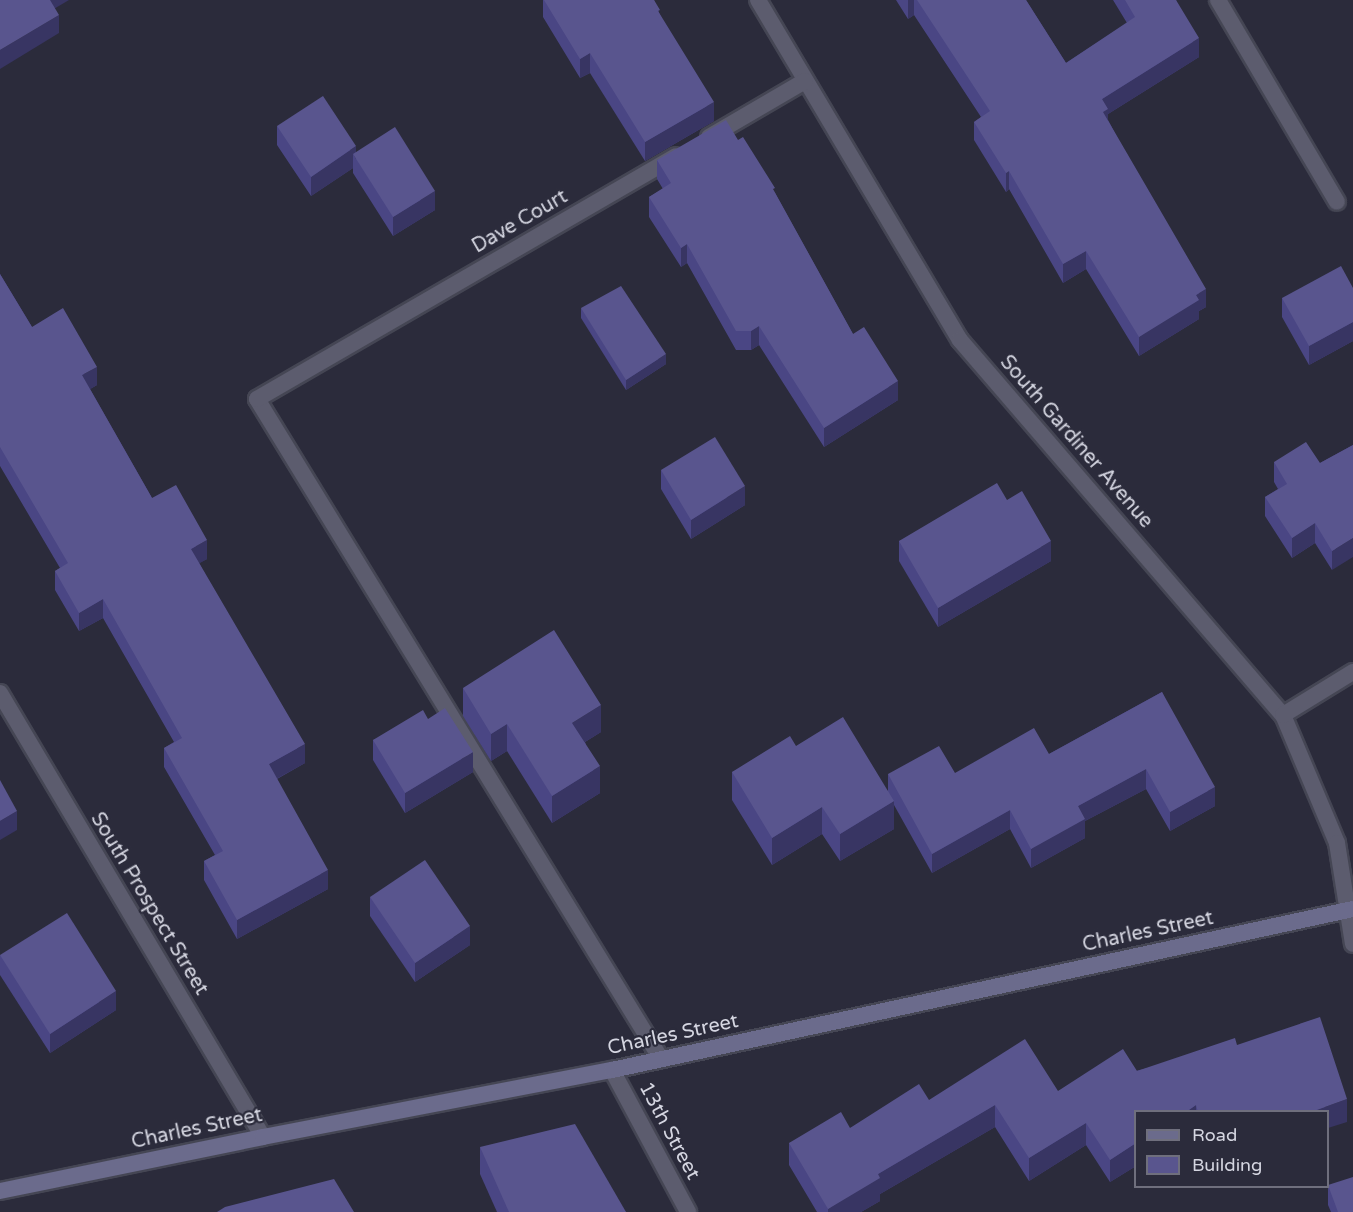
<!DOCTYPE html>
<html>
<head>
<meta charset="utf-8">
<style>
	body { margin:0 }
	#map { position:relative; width:1353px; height:1212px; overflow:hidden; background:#2b2b3b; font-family:"Varela Round",sans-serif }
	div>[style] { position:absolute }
	.roads { filter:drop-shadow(2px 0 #454654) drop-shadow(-2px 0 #454654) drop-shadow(0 2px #454654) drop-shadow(0 -2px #454654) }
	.service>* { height:16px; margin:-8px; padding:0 8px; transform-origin:8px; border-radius:8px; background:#5c5c6e }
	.minor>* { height:16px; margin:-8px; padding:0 8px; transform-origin:8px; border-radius:8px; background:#5c5c6e }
	.secondary>* { height:16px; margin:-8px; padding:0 8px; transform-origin:8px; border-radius:8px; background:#6b6b8c }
	.wall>* { inset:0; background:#4a4684 }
	.shaded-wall>* { inset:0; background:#383563 }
	.building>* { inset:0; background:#59558e }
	span { translate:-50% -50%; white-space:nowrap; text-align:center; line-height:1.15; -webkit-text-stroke:4.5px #2b2b3b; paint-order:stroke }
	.street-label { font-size:20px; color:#d5d6e1 }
	.legend { position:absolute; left:1134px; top:1110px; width:195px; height:78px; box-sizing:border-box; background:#2b2b3b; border:2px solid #6f6f7d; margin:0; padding:8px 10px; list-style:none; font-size:18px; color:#d5d6e1 }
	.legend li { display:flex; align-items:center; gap:12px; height:30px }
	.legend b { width:30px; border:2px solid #6f6f7d }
</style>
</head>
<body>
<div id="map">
	<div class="roads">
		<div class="service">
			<i style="left:1218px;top:0;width:234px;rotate:59.5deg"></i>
			<i style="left:257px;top:399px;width:774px;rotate:58.53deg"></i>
		</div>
		<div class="minor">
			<i style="left:758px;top:0;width:395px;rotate:59.3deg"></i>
			<i style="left:960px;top:340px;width:495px;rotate:49.3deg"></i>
			<i style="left:1283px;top:715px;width:139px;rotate:67.1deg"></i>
			<i style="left:1337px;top:843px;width:102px;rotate:81deg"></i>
			<i style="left:709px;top:137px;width:111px;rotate:-30.3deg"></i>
			<i style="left:257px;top:399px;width:484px;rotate:-30.1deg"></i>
			<i style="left:0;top:693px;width:516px;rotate:59.36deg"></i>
			<i style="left:1283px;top:715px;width:82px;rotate:-31.6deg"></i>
			<i style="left:612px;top:1070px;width:161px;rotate:61.8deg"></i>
		</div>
		<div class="secondary">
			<i style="left:0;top:1191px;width:268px;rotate:-11.6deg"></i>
			<i style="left:263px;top:1137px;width:355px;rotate:-10.9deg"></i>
			<i style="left:612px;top:1070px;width:758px;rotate:-12.26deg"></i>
		</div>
	</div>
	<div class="wall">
		<i style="clip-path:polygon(543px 0,654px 0,660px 15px,714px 121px,645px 161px,590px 73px,580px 78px,543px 17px)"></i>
		<i style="clip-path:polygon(896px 0,1026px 0,1066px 63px,1127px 23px,1113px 0,1176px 0,1199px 57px,1108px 114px,1108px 120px,1206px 307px,1199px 311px,1199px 319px,1139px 356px,1086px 269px,1063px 283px,1009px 189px,1006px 192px,974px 140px,974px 122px,981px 117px,914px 15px,908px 19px)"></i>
		<i style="clip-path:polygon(277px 126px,356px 152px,435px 210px,393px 236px,353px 173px,353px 168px,311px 196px,277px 145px)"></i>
		<i style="clip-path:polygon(738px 140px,775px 193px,853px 334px,898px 400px,824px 447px,759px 345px,751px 350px,736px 350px,687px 263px,681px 267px,649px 217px,649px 197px,663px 189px,657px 179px,657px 160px)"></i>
		<i style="clip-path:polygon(0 274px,32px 327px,97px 385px,90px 389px,152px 498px,207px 559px,199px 563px,305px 763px,277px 779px,328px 889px,237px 939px,204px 880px,204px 861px,215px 855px,164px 767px,164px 748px,174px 742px,103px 618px,79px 631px,55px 590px,55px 571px,60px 568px,0 466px)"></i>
		<i style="clip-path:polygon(1353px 288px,1353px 341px,1309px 365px,1282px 317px,1282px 298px)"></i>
		<i style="clip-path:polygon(581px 308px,666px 364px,626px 390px,581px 318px)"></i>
		<i style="clip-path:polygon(1353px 445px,1332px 570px,1315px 543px,1292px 558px,1265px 516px,1265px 497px,1278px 489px,1274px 482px,1274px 462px,1320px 463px)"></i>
		<i style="clip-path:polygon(661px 470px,745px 505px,691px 539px,661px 489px)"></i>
		<i style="clip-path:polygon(1007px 500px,1051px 561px,938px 627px,899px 561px,899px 541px)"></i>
		<i style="clip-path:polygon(463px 688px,601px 732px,585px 742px,600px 793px,552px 823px,507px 751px,491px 761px,463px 716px)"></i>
		<i style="clip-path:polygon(1162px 692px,1215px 806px,1170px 831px,1146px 789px,1085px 821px,1085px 838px,1031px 868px,1010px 829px,932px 873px,894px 805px,894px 829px,840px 861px,822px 834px,772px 865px,732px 800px,732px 772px,796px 746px,888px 791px,888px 774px,955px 773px,1049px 754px)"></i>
		<i style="clip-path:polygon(428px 719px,473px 772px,405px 813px,373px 760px,373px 740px)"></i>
		<i style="clip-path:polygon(370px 897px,470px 945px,415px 982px,370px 916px)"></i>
		<i style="clip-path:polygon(0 955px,116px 1010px,50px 1053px,0 975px)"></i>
		<i style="clip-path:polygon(1237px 1045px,1347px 1122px,1328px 1112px,1136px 1112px,1136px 1166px,1110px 1182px,1086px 1145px,1029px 1181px,995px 1127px,880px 1194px,880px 1201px,861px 1212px,817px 1212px,789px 1165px,789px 1143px,850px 1128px,929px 1100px,1058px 1091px)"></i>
		<i style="clip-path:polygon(480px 1147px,626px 1212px,497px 1212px,480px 1174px)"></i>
		<i style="clip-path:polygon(1328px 1185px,1353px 1212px,1331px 1212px,1328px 1205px)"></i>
	</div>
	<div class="shaded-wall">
		<i style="clip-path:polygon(47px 0,69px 0,47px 13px)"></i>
		<i style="clip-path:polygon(908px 0,914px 0,914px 15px,908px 19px)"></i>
		<i style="clip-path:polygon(59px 15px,59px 33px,0 69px,0 50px)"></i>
		<i style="clip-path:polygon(1199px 38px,1199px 57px,1108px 114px,1108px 127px,1103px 131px,1102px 99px)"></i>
		<i style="clip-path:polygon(590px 53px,590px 73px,580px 78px,580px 59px)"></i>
		<i style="clip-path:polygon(714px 102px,714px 121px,645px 161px,645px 142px)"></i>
		<i style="clip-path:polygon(356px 146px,356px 159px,353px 154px,353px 168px,311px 196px,311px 177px)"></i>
		<i style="clip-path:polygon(1009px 171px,1009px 189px,1006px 192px,1006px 173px)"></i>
		<i style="clip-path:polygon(435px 191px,435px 210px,393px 236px,393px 217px)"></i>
		<i style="clip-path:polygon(687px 244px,687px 263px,681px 267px,681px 248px)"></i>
		<i style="clip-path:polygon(1086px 251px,1086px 269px,1063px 283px,1063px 264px)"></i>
		<i style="clip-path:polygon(1206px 289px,1206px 307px,1199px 311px,1199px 319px,1139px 356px,1139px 337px,1196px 295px)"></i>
		<i style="clip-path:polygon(1353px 322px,1353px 341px,1309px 365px,1309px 346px)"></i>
		<i style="clip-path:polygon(759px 326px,759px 345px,751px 350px,751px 331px)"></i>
		<i style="clip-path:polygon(666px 354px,666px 364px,626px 390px,626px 380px)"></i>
		<i style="clip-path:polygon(97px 367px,97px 385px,82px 394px,82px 375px)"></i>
		<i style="clip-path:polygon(898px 381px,898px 400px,824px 447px,824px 428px)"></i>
		<i style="clip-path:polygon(745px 486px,745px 505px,691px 539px,691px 520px)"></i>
		<i style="clip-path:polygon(1315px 523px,1315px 543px,1292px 558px,1292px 538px)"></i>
		<i style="clip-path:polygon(1353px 538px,1353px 557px,1332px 570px,1332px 551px)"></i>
		<i style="clip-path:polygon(207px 540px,207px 559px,191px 568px,191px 549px)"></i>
		<i style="clip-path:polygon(1051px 541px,1051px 561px,938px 627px,938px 608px)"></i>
		<i style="clip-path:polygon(103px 599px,103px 618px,79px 631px,79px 613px)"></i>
		<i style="clip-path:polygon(601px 705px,601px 732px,572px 750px,572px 723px)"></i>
		<i style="clip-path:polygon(507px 724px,507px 751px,491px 761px,491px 734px)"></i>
		<i style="clip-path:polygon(305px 744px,305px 763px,269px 783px,269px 764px)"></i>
		<i style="clip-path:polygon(473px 752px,473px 772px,405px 813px,405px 793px)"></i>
		<i style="clip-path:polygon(600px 766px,600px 793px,552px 823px,552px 796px)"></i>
		<i style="clip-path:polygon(1146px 769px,1146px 789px,1085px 821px,1085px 838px,1031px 868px,1031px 849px,1078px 806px)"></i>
		<i style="clip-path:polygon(1215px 787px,1215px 806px,1170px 831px,1170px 812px)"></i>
		<i style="clip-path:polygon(894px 801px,894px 829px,840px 861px,840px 834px)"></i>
		<i style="clip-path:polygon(822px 807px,822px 834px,772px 865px,772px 838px)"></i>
		<i style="clip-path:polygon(1010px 810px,1010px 829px,932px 873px,932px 854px)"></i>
		<i style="clip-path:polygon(17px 811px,17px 830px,0 840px,0 821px)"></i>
		<i style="clip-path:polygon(328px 870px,328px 889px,237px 939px,237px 920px)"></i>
		<i style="clip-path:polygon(470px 926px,470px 945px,415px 982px,415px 963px)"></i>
		<i style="clip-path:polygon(116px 991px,116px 1010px,50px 1053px,50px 1034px)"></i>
		<i style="clip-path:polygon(1347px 1099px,1347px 1122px,1328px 1128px,1328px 1112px,1311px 1112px)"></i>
		<i style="clip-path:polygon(995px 1105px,995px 1127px,880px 1194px,880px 1201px,861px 1212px,828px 1212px,828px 1209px,878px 1174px)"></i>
		<i style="clip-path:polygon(1196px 1105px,1196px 1112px,1186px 1112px)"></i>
		<i style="clip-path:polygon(1086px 1123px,1086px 1145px,1029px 1181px,1029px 1158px)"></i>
		<i style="clip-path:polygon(1136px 1143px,1136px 1166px,1110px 1182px,1110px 1160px)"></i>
	</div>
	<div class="building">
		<i style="clip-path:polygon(0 0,50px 0,59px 15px,0 50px)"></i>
		<i style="clip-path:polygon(544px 0,654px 0,660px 10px,658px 11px,714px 102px,645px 142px,590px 53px,580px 59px)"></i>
		<i style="clip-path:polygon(917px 0,1026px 0,1066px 63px,1135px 17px,1125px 0,1176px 0,1199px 38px,1102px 99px,1108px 109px,1103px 112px,1206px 289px,1196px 295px,1199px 300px,1139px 337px,1086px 251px,1063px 264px,1009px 171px,1006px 173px,974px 122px,990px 111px)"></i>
		<i style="clip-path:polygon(323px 96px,356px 146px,311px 177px,277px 126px)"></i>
		<i style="clip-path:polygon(726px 120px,738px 140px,743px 137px,775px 188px,773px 189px,853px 334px,864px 327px,898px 381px,824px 428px,759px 326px,751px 331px,736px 331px,687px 244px,681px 248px,649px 197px,671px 183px,657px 160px)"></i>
		<i style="clip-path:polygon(395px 127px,435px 191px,393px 217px,353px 154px)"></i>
		<i style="clip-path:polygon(1341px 266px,1353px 288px,1353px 322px,1309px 346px,1282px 298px)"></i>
		<i style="clip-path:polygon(0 274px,32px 327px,63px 308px,97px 367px,82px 375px,152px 498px,176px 485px,207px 540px,191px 549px,305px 744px,269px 764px,328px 870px,237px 920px,204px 861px,223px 851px,164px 748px,182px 738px,103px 599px,79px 613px,55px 571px,68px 563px,0 447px)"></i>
		<i style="clip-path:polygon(621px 286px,666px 354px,626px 380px,581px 308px)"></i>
		<i style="clip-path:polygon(715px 437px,745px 486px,691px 520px,661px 470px)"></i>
		<i style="clip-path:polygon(1306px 442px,1320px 463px,1353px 445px,1353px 538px,1332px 551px,1315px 523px,1292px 538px,1265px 497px,1287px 484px,1274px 462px)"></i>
		<i style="clip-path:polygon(997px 483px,1007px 500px,1022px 491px,1051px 541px,938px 608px,899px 541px)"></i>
		<i style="clip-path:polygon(554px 630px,601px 705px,572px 723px,600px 766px,552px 796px,507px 724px,491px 734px,463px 688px)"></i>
		<i style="clip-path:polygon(1162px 692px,1215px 787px,1170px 812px,1146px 769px,1078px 806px,1085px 819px,1031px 849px,1010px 810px,932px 854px,888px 774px,939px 746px,955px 773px,1034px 728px,1049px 754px)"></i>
		<i style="clip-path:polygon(445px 708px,473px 752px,405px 793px,373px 740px,423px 710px,428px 719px)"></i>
		<i style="clip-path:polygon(843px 717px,894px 801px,840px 834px,822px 807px,772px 838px,732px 772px,790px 736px,796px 746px)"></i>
		<i style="clip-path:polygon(0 780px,17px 811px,0 821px)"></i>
		<i style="clip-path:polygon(425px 860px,470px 926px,415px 963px,370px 897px)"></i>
		<i style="clip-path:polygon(67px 913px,116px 991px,50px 1034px,0 955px)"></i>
		<i style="clip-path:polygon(1320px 1017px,1347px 1099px,1311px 1112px,1198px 1112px,1196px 1105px,1186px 1112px,1136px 1112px,1136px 1143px,1110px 1160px,1086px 1123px,1029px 1158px,995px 1105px,878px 1174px,880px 1178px,828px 1209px,789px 1143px,841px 1112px,850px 1128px,919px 1084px,929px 1100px,1025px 1039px,1058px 1091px,1123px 1049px,1137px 1071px,1235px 1038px,1237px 1045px)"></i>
		<i style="clip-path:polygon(575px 1124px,626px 1212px,509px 1212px,480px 1147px)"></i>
		<i style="clip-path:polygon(1353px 1177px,1353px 1212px,1338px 1212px,1328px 1185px)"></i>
		<i style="clip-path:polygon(334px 1179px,354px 1212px,217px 1212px,225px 1207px)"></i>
	</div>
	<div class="street-label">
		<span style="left:520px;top:222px;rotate:-30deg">Dave Court</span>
		<span style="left:1076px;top:442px;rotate:49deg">South Gardiner Avenue</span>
		<span style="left:149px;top:904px;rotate:59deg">South Prospect Street</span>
		<span style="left:1148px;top:932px;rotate:-12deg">Charles Street</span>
		<span style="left:673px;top:1035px;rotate:-12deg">Charles Street</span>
		<span style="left:197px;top:1129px;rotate:-12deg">Charles Street</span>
		<span style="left:669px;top:1131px;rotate:62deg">13th Street</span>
	</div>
	<ul class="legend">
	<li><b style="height:8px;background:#6b6b8c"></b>Road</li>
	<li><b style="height:16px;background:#59558e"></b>Building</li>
	</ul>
</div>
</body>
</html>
